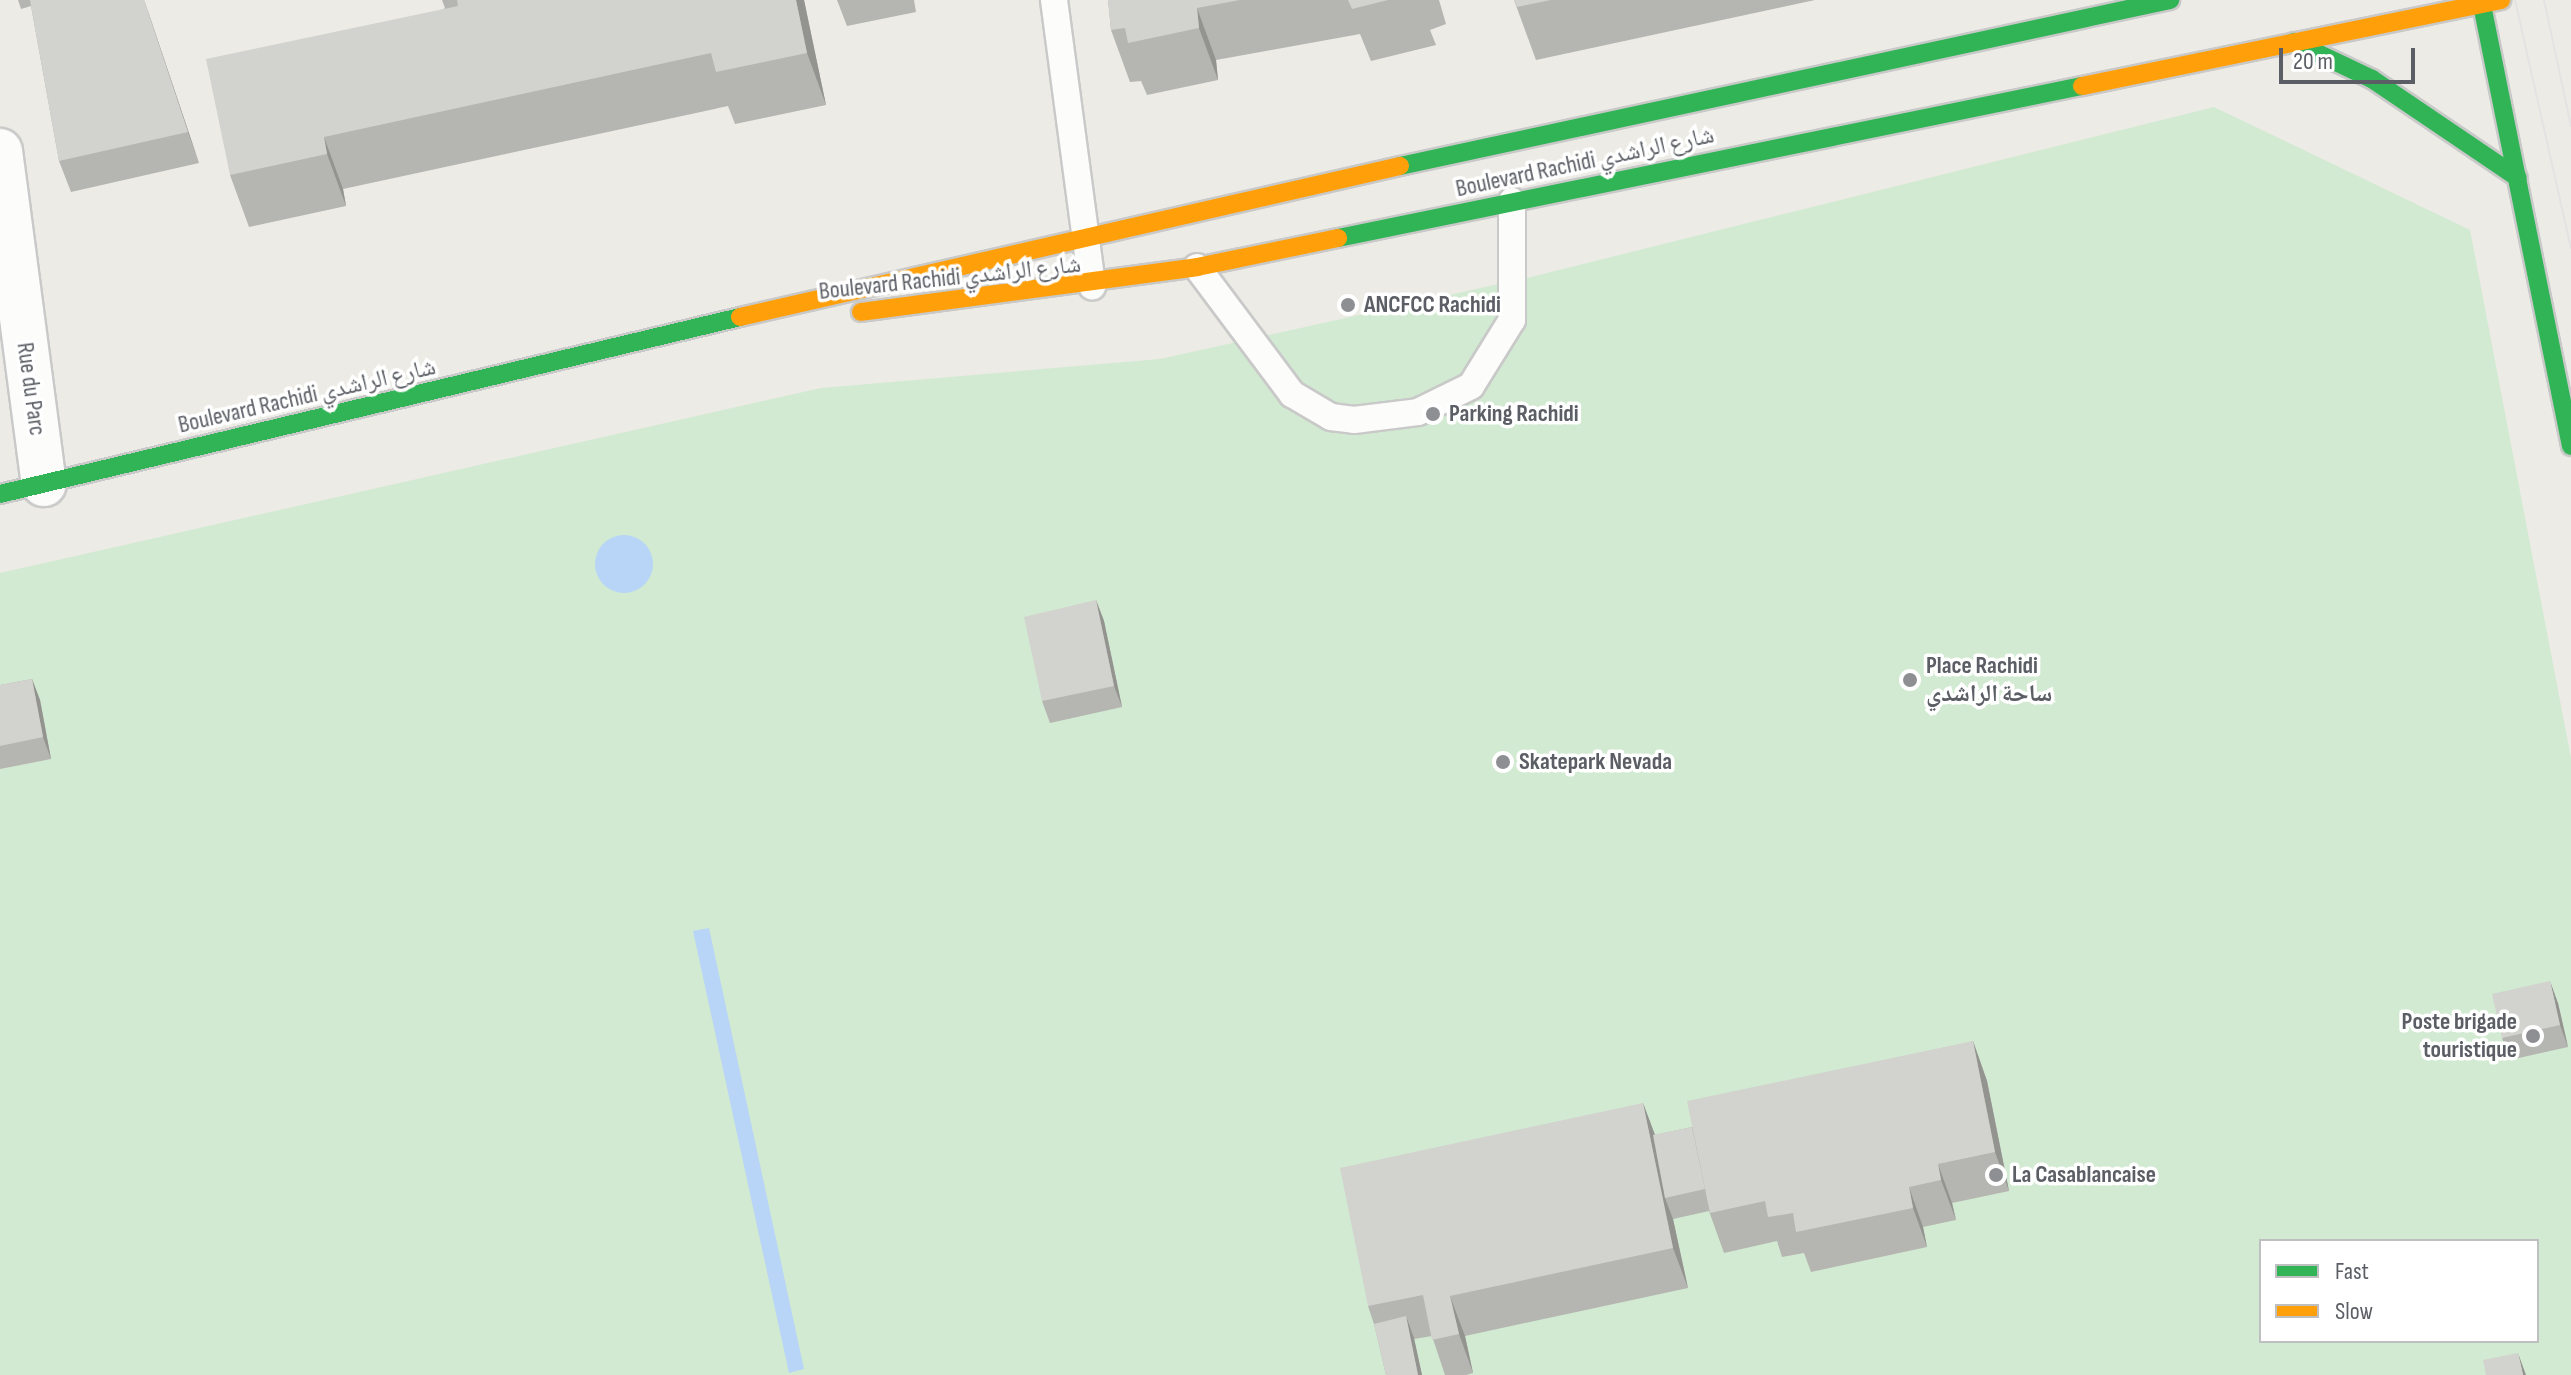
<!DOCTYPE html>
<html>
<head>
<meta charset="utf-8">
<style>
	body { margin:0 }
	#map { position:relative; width:2571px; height:1375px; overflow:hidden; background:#ecebe5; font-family:"Sofia Sans Condensed","Noto Naskh Arabic",sans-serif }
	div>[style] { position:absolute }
	.green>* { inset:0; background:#d2ead2 }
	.water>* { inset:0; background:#b8d4f7 }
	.round { border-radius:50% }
	.roads { filter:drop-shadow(2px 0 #c8c9c8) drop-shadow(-2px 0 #c8c9c8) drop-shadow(0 2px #c8c9c8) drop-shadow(0 -2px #c8c9c8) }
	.lane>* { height:26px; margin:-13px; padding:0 13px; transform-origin:13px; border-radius:13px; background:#fcfcfb }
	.street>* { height:44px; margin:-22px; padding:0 22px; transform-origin:22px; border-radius:22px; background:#fcfcfb }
	.fast>* { height:18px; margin:-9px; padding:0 9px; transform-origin:9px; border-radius:9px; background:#30b455 }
	.slow>* { height:18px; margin:-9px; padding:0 9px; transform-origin:9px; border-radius:9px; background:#ff9f0a }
	.tram>* { height:2px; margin:-1px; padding:0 1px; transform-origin:1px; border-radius:1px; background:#e4e3e3 }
	.wall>* { inset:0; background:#b5b5b1 }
	.shaded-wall>* { inset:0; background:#939390 }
	.building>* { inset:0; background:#d2d2ce }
	.dots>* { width:22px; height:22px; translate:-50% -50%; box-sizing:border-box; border:4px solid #fff; border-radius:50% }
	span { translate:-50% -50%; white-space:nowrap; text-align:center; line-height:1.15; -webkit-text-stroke:7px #fff; paint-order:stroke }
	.street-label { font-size:24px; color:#5b5e65 }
	.poi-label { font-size:24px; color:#5b5e65; font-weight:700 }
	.left { translate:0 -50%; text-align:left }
	.right { translate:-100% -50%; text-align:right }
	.legend { position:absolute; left:2259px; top:1239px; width:280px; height:104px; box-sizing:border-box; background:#fff; border:2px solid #bdbfc1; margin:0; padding:10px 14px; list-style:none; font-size:24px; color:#5b5e65 }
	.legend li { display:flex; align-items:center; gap:16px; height:40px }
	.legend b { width:40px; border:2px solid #bdbfc1 }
	.scale { position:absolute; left:2279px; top:48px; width:136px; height:36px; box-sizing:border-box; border:4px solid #5b5e65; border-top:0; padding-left:10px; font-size:24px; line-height:28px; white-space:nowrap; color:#5b5e65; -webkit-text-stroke:6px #fff; paint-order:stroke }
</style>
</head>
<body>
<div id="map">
	<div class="green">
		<i style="clip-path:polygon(evenodd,2214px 107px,2470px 230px,2571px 758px,2571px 1375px,0 1375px,0 573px,821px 388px,1160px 359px,1535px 276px,2214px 107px,2261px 1241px,2537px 1241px,2537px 1341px,2261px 1341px,2261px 1241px)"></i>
	</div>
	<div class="water">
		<i class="round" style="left:595px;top:535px;width:58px;height:58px"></i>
		<i style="clip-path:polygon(709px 928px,804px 1369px,789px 1373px,693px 931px)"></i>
	</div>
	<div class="roads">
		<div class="lane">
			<i style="left:1054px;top:0;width:289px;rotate:82.4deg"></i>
			<i style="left:1197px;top:267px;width:159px;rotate:53.2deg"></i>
			<i style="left:1292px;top:394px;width:45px;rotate:30.5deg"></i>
			<i style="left:1331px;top:417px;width:23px;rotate:7deg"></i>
			<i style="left:1354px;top:420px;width:64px;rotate:-7.1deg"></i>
			<i style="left:1418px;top:412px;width:59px;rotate:-26.1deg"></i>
			<i style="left:1471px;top:386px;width:78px;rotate:-58.2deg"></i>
			<i style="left:1512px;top:320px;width:119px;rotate:-90deg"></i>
		</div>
		<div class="street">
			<i style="left:0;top:151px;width:336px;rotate:82.5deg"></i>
		</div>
		<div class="fast">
			<i style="left:2481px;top:0;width:455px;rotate:78.6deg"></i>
			<i style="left:2294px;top:42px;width:86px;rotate:25.4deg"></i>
			<i style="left:2372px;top:79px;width:176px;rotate:34.1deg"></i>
			<i style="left:1400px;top:166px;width:788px;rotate:-12.17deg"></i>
			<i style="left:1338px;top:238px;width:759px;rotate:-11.55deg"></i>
			<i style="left:0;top:494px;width:761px;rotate:-13.45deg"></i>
		</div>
		<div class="slow">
			<i style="left:2082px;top:86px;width:428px;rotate:-11.6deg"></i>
			<i style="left:861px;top:312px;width:339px;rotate:-7.6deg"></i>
			<i style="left:1197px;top:267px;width:144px;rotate:-11.6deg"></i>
			<i style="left:740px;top:317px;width:677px;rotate:-12.89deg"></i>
		</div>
	</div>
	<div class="tram">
		<i style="left:2515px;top:0;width:254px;rotate:77.3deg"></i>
		<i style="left:2544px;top:0;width:129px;rotate:77.9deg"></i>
	</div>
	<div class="wall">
		<i style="clip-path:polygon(18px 0,144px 0,199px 163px,71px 192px,59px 161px,31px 6px,21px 9px)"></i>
		<i style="clip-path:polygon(442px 0,804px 0,826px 105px,735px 124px,728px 106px,343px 189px,346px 206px,249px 227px,230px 175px,445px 8px)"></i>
		<i style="clip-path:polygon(837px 0,914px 0,916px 12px,847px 26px)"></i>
		<i style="clip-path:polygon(1108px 0,1439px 0,1446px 24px,1430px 30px,1436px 45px,1371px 61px,1360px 34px,1216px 60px,1218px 80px,1147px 95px,1141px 81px,1130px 82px,1111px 30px)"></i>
		<i style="clip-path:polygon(1514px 0,1815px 0,1536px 60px)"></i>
		<i style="clip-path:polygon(1096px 600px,1104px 621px,1122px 707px,1050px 723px,1042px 701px)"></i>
		<i style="clip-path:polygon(32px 679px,40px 700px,51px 759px,0 769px,0 685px)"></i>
		<i style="clip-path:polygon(2558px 1003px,2568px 1047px,2510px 1060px,2502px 1038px)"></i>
		<i style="clip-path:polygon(1973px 1041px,1987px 1081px,2009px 1191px,1952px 1203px,1956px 1220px,1923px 1227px,1927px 1247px,1811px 1272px,1804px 1253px,1782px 1257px,1777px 1241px,1724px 1253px,1709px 1211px,1673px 1219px,1688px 1288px,1465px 1336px,1473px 1373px,1466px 1375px,1445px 1375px,1432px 1336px,1414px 1339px,1422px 1375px,1386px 1375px,1374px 1324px,1368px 1306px,1643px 1103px,1655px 1135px,1692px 1127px)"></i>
	</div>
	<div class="shaded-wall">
		<i style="clip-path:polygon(144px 0,150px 17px,199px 163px,188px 132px)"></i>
		<i style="clip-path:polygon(796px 0,804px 0,826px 105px,807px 53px)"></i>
		<i style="clip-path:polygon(1197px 8px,1216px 60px,1218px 80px,1199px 28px)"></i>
		<i style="clip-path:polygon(324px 137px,343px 189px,346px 206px,327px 154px)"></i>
		<i style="clip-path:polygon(1096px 600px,1104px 621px,1122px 707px,1114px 686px)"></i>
		<i style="clip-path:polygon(32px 679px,40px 700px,51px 759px,43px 737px)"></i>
		<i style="clip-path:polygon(2550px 981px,2558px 1003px,2568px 1047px,2560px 1025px)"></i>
		<i style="clip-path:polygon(1973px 1041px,1987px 1081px,2009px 1191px,1995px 1152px)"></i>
		<i style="clip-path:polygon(1643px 1103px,1658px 1143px,1665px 1198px,1673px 1219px,1688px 1288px,1673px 1248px)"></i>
		<i style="clip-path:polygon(1938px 1164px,1952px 1203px,1956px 1220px,1941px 1180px)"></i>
		<i style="clip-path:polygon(1909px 1187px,1923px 1227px,1927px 1247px,1913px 1208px)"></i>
		<i style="clip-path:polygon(1450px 1296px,1465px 1336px,1473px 1373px,1459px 1334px)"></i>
		<i style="clip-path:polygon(1406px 1316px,1414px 1338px,1422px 1375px,1418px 1375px)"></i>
		<i style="clip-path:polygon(2518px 1353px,2526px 1375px,2523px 1375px)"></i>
	</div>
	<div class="building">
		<i style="clip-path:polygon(30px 0,144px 0,188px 132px,59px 161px)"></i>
		<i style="clip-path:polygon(457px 0,796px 0,807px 53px,716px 72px,711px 53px,324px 137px,327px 154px,230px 175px,206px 59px,458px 6px)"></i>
		<i style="clip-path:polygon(1108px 0,1240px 0,1197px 8px,1199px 28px,1128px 43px,1125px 28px,1111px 30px)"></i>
		<i style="clip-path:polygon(1348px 0,1388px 0,1352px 9px)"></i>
		<i style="clip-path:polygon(1514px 0,1551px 0,1517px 7px)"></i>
		<i style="clip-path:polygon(1096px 600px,1114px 686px,1042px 701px,1024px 617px)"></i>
		<i style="clip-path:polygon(32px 679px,43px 737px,0 746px,0 685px)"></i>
		<i style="clip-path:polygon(2550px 981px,2560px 1025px,2502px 1038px,2492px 994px)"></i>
		<i style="clip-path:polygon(1973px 1041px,1995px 1152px,1938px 1164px,1941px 1180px,1909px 1187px,1913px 1208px,1796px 1232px,1793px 1213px,1768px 1217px,1765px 1201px,1710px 1213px,1687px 1101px)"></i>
		<i style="clip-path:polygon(1643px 1103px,1673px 1248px,1450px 1296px,1459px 1334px,1432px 1340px,1423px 1295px,1368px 1306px,1340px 1168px)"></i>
		<i style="clip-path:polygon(1692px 1127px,1705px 1189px,1665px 1198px,1653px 1135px)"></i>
		<i style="clip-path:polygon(1406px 1316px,1418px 1375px,1386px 1375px,1374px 1324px)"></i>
		<i style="clip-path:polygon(2518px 1353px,2523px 1375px,2486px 1375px,2483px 1360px)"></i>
	</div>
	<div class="dots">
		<i style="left:1348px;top:305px;background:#8e8f92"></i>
		<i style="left:1433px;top:414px;background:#8e8f92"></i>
		<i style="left:1910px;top:680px;background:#8e8f92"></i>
		<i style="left:1503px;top:762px;background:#8e8f92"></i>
		<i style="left:2533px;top:1036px;background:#8e8f92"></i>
		<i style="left:1996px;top:1175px;background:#8e8f92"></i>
	</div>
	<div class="street-label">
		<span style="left:1585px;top:162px;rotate:-12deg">Boulevard Rachidi شارع الراشدي</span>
		<span style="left:950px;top:278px;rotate:-6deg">Boulevard Rachidi شارع الراشدي</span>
		<span style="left:31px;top:389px;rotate:82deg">Rue du Parc</span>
		<span style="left:307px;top:396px;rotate:-13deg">Boulevard Rachidi شارع الراشدي</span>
	</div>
	<div class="poi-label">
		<span class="left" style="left:1364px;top:305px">ANCFCC Rachidi</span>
		<span class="left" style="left:1449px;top:414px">Parking Rachidi</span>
		<span class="left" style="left:1926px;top:680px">Place Rachidi<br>ساحة الراشدي</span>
		<span class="left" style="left:1519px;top:762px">Skatepark Nevada</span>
		<span class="right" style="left:2517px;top:1036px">Poste brigade<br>touristique</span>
		<span class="left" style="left:2012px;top:1175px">La Casablancaise</span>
	</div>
	<ul class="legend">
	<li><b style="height:10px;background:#30b455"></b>Fast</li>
	<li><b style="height:10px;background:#ff9f0a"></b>Slow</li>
	</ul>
	<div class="scale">20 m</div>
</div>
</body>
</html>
